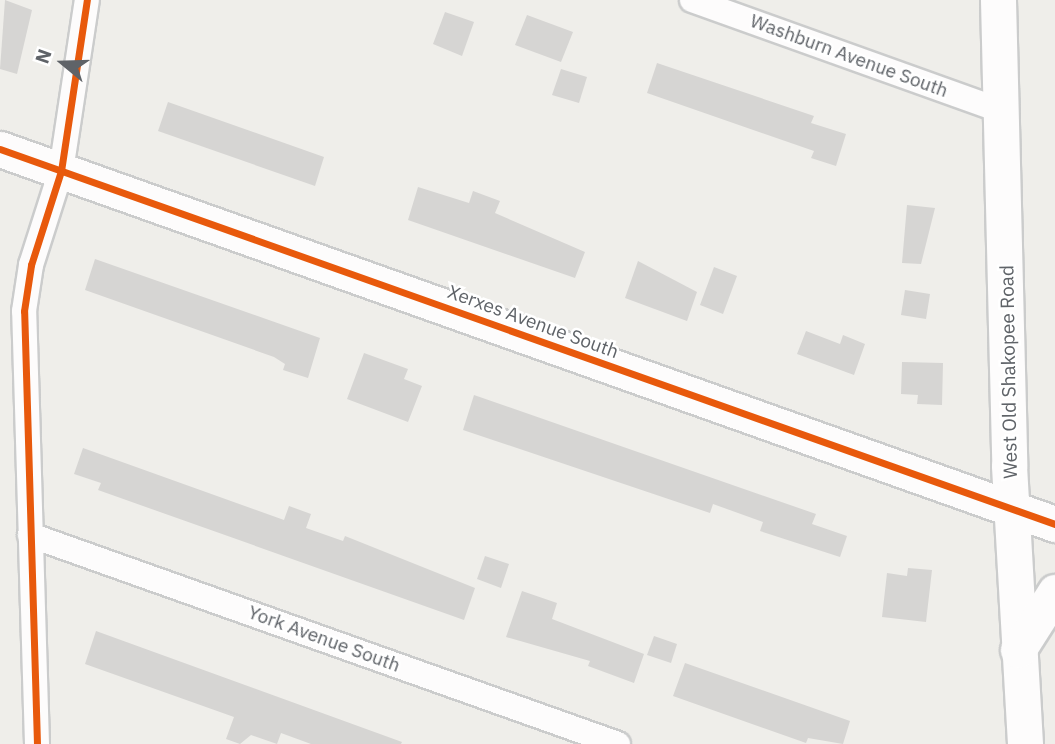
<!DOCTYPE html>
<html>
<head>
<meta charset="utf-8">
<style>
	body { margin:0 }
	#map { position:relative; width:1055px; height:744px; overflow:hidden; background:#efeeea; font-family:"IBM Plex Sans",sans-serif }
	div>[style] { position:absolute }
	.building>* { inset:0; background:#d6d5d3 }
	.roads { filter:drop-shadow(2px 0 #cbcccc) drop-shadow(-2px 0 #cbcccc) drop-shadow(0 2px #cbcccc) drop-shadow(0 -2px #cbcccc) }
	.street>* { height:24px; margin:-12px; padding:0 12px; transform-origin:12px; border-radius:12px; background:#fdfcfc }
	.secondary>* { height:35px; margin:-17.5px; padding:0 17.5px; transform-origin:17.5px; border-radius:17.5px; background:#fdfcfc }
	.cycleway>* { height:7px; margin:-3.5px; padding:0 3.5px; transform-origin:3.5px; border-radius:3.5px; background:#e8590c }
	span { translate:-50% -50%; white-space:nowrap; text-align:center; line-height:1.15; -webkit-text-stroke:5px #fff; paint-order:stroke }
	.street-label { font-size:19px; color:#5f6368 }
	.north { position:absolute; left:28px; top:28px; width:70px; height:70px; -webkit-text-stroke:5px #fff; paint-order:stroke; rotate:289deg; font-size:19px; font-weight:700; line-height:28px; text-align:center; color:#5f6368 }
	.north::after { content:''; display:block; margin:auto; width:24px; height:32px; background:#5f6368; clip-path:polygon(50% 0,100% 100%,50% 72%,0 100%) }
</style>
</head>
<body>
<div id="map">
	<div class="building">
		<i style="clip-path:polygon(5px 0,32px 10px,17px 74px,0 69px)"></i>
		<i style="clip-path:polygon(445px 12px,474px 22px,462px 56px,433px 44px)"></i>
		<i style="clip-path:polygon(527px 15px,573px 32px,561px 62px,515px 45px)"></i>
		<i style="clip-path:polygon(657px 63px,814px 116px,811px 123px,846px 134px,836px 166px,811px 158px,814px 151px,647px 93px)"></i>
		<i style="clip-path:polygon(561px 69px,587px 77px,579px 103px,552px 95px)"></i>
		<i style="clip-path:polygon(168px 102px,324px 157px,315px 186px,158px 131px)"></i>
		<i style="clip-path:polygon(418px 187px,469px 203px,473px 191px,500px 201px,495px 213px,585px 252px,575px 278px,408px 220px)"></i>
		<i style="clip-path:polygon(907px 205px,935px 208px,921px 264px,902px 263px)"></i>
		<i style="clip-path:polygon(95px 259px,320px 338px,308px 378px,283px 370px,285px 364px,274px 357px,85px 290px)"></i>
		<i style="clip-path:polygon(638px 261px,697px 292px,687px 321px,625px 298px)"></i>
		<i style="clip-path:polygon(714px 267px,737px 276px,723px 314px,700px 305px)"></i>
		<i style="clip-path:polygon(905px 290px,930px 294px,926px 319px,901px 315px)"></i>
		<i style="clip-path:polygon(806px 331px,840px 344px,843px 335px,865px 344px,854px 375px,797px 354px)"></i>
		<i style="clip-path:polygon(364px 353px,408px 369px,404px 379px,422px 386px,408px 422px,347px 399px)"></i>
		<i style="clip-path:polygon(902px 362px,943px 363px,942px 405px,917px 404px,918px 395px,901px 394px)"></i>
		<i style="clip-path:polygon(474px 395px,816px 514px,812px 524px,847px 536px,840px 557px,760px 531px,763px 522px,713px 504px,710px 513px,463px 430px)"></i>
		<i style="clip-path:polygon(83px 448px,284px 520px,289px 506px,311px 514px,306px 528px,343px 541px,345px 536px,475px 588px,464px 620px,98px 490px,101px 483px,74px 474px)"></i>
		<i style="clip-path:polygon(485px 556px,509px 564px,501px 588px,477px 579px)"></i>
		<i style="clip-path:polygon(908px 568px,932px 570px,926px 622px,882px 617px,887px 573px,907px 576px)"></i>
		<i style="clip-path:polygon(522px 591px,557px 603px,552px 619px,644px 654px,634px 683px,588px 666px,590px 661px,506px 637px)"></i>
		<i style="clip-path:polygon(96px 631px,402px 742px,401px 744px,311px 744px,281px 733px,277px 744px,251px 735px,240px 744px,226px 739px,234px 717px,85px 664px)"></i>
		<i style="clip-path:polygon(654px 636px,677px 644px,671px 663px,647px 655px)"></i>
		<i style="clip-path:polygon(685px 663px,850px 721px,843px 744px,808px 738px,806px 743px,673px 696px)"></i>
	</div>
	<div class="roads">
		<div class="street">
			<i style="left:692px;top:0;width:332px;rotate:19.7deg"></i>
			<i style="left:30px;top:535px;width:624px;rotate:19.57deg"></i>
			<i style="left:37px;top:744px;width:433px;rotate:-91.7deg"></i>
			<i style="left:24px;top:311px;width:47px;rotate:-81.3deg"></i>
			<i style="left:31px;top:265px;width:99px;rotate:-72.3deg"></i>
			<i style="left:61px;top:171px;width:173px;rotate:-81.4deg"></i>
		</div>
		<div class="secondary">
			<i style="left:998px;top:0;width:466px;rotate:88.6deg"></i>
			<i style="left:1009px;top:466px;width:278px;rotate:86.7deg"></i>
			<i style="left:0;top:149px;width:1120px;rotate:19.57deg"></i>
			<i style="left:1018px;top:650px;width:69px;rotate:-57.5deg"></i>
		</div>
	</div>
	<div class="cycleway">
		<i style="left:0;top:149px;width:1120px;rotate:19.57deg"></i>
		<i style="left:37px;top:744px;width:433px;rotate:-91.7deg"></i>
		<i style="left:24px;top:311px;width:47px;rotate:-81.3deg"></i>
		<i style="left:31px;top:265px;width:99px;rotate:-72.3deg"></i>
		<i style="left:61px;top:171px;width:173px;rotate:-81.4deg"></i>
	</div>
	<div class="street-label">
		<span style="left:849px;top:56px;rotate:20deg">Washburn Avenue South</span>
		<span style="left:533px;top:322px;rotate:20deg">Xerxes Avenue South</span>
		<span style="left:1009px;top:372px;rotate:-91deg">West Old Shakopee Road</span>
		<span style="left:324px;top:639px;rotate:20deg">York Avenue South</span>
	</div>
	<div class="north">N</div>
</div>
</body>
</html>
